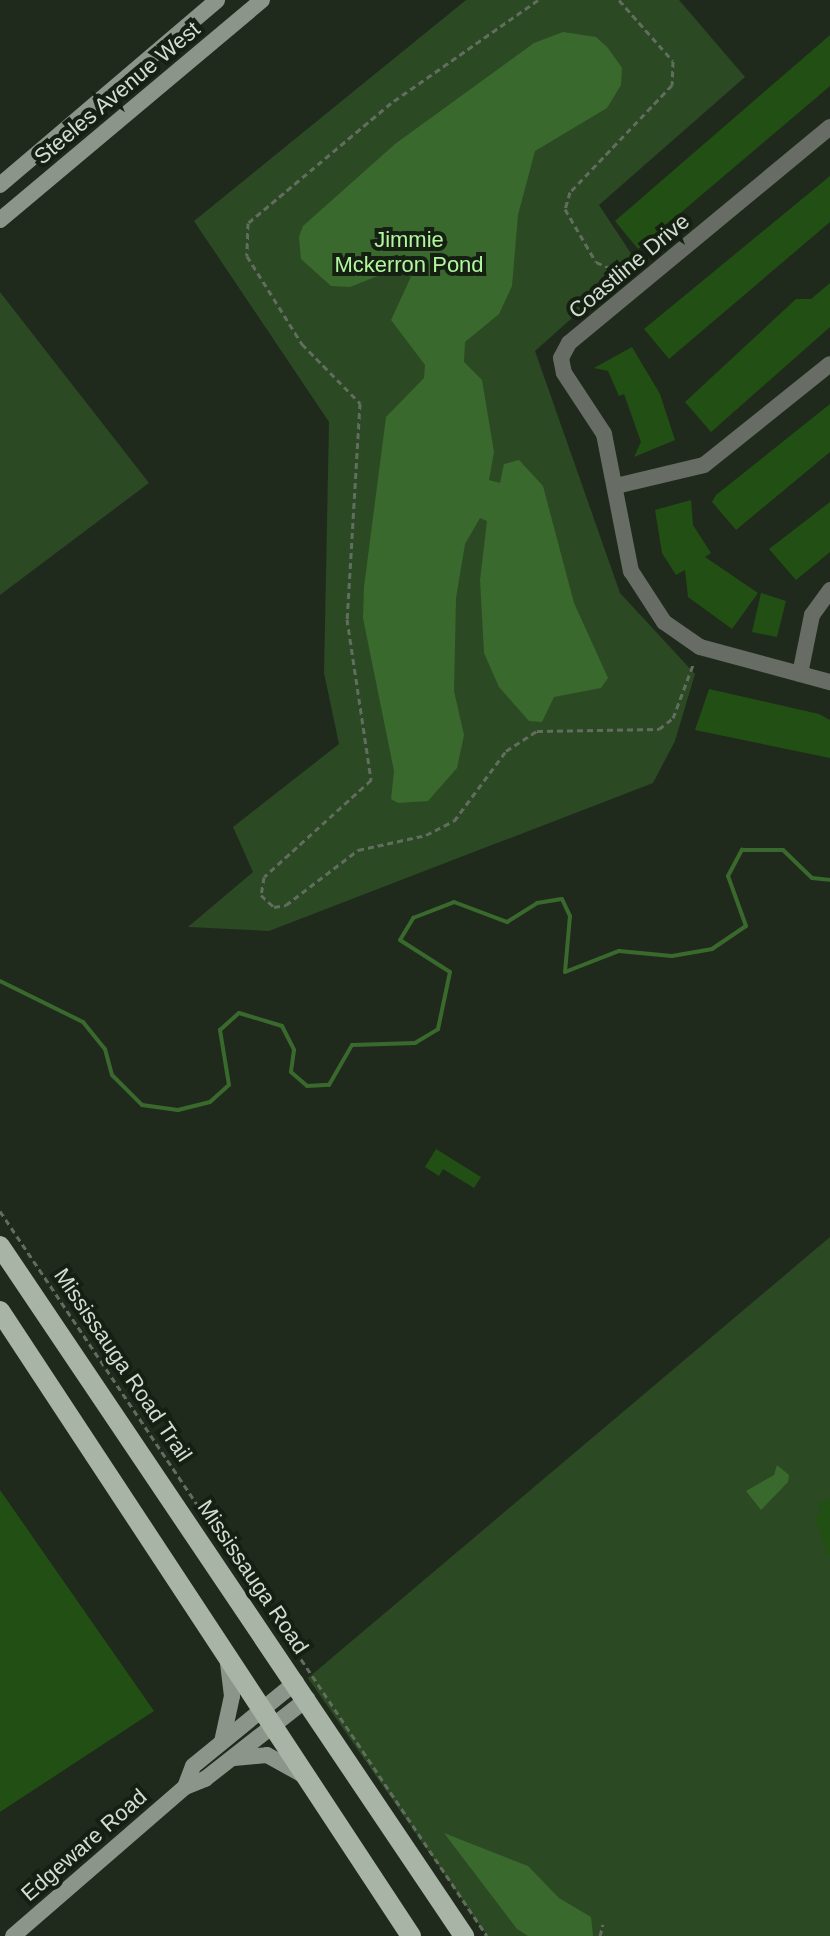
<!DOCTYPE html>
<html>
<head>
<meta charset="utf-8">
<style>
	body { margin:0 }
	#map { position:relative; width:830px; height:1936px; overflow:hidden; background:#1f2a1c; font-family:Helvetica,sans-serif }
	div>[style] { position:absolute }
	.green>* { inset:0; background:#2b4923 }
	.water>* { inset:0; background:#3a692d }
	.stream>* { height:4px; margin:-2px; padding:0 2px; transform-origin:2px; border-radius:2px; background:#3a692d }
	.building>* { inset:0; background:#224f13 }
	.path>* { height:3px; margin-top:-1.5px; transform-origin:0; background:repeating-linear-gradient(90deg,#626c5f 0 6px,transparent 0 10px) }
	.street>* { height:16px; margin:-8px; padding:0 8px; transform-origin:8px; border-radius:8px; background:#676d65 }
	.secondary>* { height:16px; margin:-8px; padding:0 8px; transform-origin:8px; border-radius:8px; background:#8c9589 }
	.primary>* { height:20px; margin:-10px; padding:0 10px; transform-origin:10px; border-radius:10px; background:#a8b4a5 }
	span { translate:-50% -50%; white-space:nowrap; text-align:center; line-height:1.15; -webkit-text-stroke:8px #152013; paint-order:stroke }
	.street-label { font-size:22px; color:#d5ddd3 }
	.park-label { font-size:22px; color:#b2f69f }
</style>
</head>
<body>
<div id="map">
	<div class="green">
		<i style="clip-path:polygon(466px 0,679px 0,745px 77px,599px 205px,636px 261px,535px 351px,620px 593px,695px 674px,675px 741px,653px 783px,269px 931px,188px 927px,253px 872px,233px 827px,339px 744px,324px 673px,329px 422px,194px 221px)"></i>
		<i style="clip-path:polygon(0 292px,149px 483px,0 595px)"></i>
		<i style="clip-path:polygon(830px 1237px,830px 1936px,487px 1936px,308px 1678px)"></i>
	</div>
	<div class="water">
		<i style="clip-path:polygon(563px 32px,596px 37px,608px 48px,622px 68px,621px 85px,607px 108px,535px 151px,518px 215px,512px 286px,499px 314px,465px 342px,464px 362px,482px 380px,494px 452px,489px 480px,500px 483px,504px 464px,519px 460px,543px 486px,574px 603px,608px 678px,601px 688px,554px 697px,542px 722px,529px 721px,499px 687px,484px 653px,480px 580px,487px 521px,480px 518px,465px 544px,456px 598px,454px 691px,464px 735px,457px 768px,428px 801px,398px 803px,391px 799px,394px 771px,363px 618px,364px 587px,386px 417px,424px 378px,425px 365px,391px 320px,415px 268px,408px 264px,350px 287px,331px 286px,301px 259px,299px 237px,303px 226px,395px 144px,534px 43px)"></i>
		<i style="clip-path:polygon(777px 1465px,789px 1475px,788px 1482px,761px 1510px,746px 1491px,774px 1475px)"></i>
		<i style="clip-path:polygon(444px 1833px,528px 1866px,559px 1898px,591px 1917px,593px 1936px,528px 1936px,517px 1929px)"></i>
	</div>
	<div class="stream">
		<i style="left:0;top:981px;width:93px;rotate:26.3deg"></i>
		<i style="left:83px;top:1022px;width:35px;rotate:51deg"></i>
		<i style="left:105px;top:1049px;width:27px;rotate:75deg"></i>
		<i style="left:112px;top:1075px;width:42px;rotate:45deg"></i>
		<i style="left:142px;top:1105px;width:36px;rotate:8deg"></i>
		<i style="left:178px;top:1110px;width:33px;rotate:-14deg"></i>
		<i style="left:210px;top:1102px;width:25px;rotate:-42deg"></i>
		<i style="left:229px;top:1085px;width:56px;rotate:-99.3deg"></i>
		<i style="left:220px;top:1030px;width:25px;rotate:-42deg"></i>
		<i style="left:239px;top:1013px;width:45px;rotate:16.8deg"></i>
		<i style="left:282px;top:1026px;width:27px;rotate:63deg"></i>
		<i style="left:294px;top:1050px;width:22px;rotate:98deg"></i>
		<i style="left:291px;top:1072px;width:21px;rotate:41deg"></i>
		<i style="left:307px;top:1086px;width:22px;rotate:-3deg"></i>
		<i style="left:329px;top:1085px;width:46px;rotate:-60.1deg"></i>
		<i style="left:352px;top:1045px;width:63px;rotate:-1.8deg"></i>
		<i style="left:415px;top:1043px;width:27px;rotate:-31deg"></i>
		<i style="left:438px;top:1029px;width:58px;rotate:-78.1deg"></i>
		<i style="left:450px;top:972px;width:59px;rotate:-147.4deg"></i>
		<i style="left:400px;top:940px;width:26px;rotate:-59deg"></i>
		<i style="left:413px;top:918px;width:44px;rotate:-21.3deg"></i>
		<i style="left:454px;top:902px;width:57px;rotate:20.7deg"></i>
		<i style="left:507px;top:922px;width:36px;rotate:-32deg"></i>
		<i style="left:537px;top:903px;width:25px;rotate:-9deg"></i>
		<i style="left:562px;top:899px;width:19px;rotate:65deg"></i>
		<i style="left:570px;top:916px;width:56px;rotate:95.1deg"></i>
		<i style="left:565px;top:972px;width:58px;rotate:-21.3deg"></i>
		<i style="left:619px;top:951px;width:53px;rotate:5.4deg"></i>
		<i style="left:672px;top:956px;width:41px;rotate:-9.9deg"></i>
		<i style="left:712px;top:949px;width:41px;rotate:-34.1deg"></i>
		<i style="left:746px;top:926px;width:53px;rotate:-109.8deg"></i>
		<i style="left:728px;top:876px;width:30px;rotate:-62deg"></i>
		<i style="left:742px;top:850px;width:41px"></i>
		<i style="left:783px;top:850px;width:40px;rotate:44deg"></i>
		<i style="left:812px;top:878px;width:18px;rotate:6deg"></i>
	</div>
	<div class="building">
		<i style="clip-path:polygon(830px 35px,830px 86px,638px 249px,615px 221px)"></i>
		<i style="clip-path:polygon(830px 176px,830px 222px,669px 359px,644px 329px)"></i>
		<i style="clip-path:polygon(830px 283px,830px 327px,711px 432px,685px 402px,796px 299px,811px 299px)"></i>
		<i style="clip-path:polygon(632px 347px,660px 394px,675px 440px,634px 457px,641px 442px,624px 394px,619px 396px,608px 371px,594px 368px)"></i>
		<i style="clip-path:polygon(830px 404px,830px 452px,736px 530px,712px 502px,716px 495px)"></i>
		<i style="clip-path:polygon(691px 500px,693px 525px,711px 553px,705px 557px,758px 593px,732px 629px,688px 597px,685px 570px,676px 575px,662px 553px,655px 510px)"></i>
		<i style="clip-path:polygon(830px 502px,830px 552px,796px 580px,769px 549px)"></i>
		<i style="clip-path:polygon(761px 593px,786px 601px,777px 637px,752px 632px)"></i>
		<i style="clip-path:polygon(709px 689px,819px 714px,830px 720px,830px 758px,695px 730px)"></i>
		<i style="clip-path:polygon(436px 1149px,481px 1177px,474px 1188px,443px 1169px,439px 1176px,425px 1167px)"></i>
		<i style="clip-path:polygon(0 1490px,154px 1711px,0 1812px)"></i>
		<i style="clip-path:polygon(830px 1499px,830px 1556px,827px 1557px,815px 1517px,821px 1515px,818px 1503px)"></i>
	</div>
	<div class="path">
		<i style="left:538px;top:0;width:179px;rotate:145deg"></i>
		<i style="left:391px;top:103px;width:187px;rotate:140deg"></i>
		<i style="left:248px;top:223px;width:33px;rotate:92deg"></i>
		<i style="left:247px;top:256px;width:104px;rotate:58deg"></i>
		<i style="left:302px;top:344px;width:83px;rotate:45.5deg"></i>
		<i style="left:360px;top:403px;width:216px;rotate:93.4deg"></i>
		<i style="left:347px;top:619px;width:163px;rotate:81.5deg"></i>
		<i style="left:371px;top:780px;width:144px;rotate:137.8deg"></i>
		<i style="left:264px;top:877px;width:18px;rotate:99deg"></i>
		<i style="left:261px;top:895px;width:18px;rotate:43deg"></i>
		<i style="left:274px;top:907px;width:12px;rotate:-9deg"></i>
		<i style="left:286px;top:905px;width:91px;rotate:-37.4deg"></i>
		<i style="left:358px;top:850px;width:70px;rotate:-12.4deg"></i>
		<i style="left:426px;top:835px;width:31px;rotate:-27deg"></i>
		<i style="left:454px;top:821px;width:87px;rotate:-53.4deg"></i>
		<i style="left:506px;top:751px;width:37px;rotate:-33deg"></i>
		<i style="left:537px;top:731px;width:122px;rotate:-0.9deg"></i>
		<i style="left:659px;top:729px;width:18px;rotate:-38deg"></i>
		<i style="left:673px;top:718px;width:60px;rotate:-69.4deg"></i>
		<i style="left:619px;top:0;width:81px;rotate:48.5deg"></i>
		<i style="left:673px;top:61px;width:24px;rotate:92deg"></i>
		<i style="left:672px;top:85px;width:148px;rotate:133.6deg"></i>
		<i style="left:570px;top:192px;width:18px;rotate:106deg"></i>
		<i style="left:565px;top:209px;width:61px;rotate:59.7deg"></i>
		<i style="left:596px;top:262px;width:35px;rotate:24deg"></i>
		<i style="left:0;top:1211px;width:873px;rotate:56.11deg"></i>
		<i style="left:600px;top:1936px;width:12px;rotate:-76deg"></i>
	</div>
	<div class="street">
		<i style="left:830px;top:127px;width:339px;rotate:140.4deg"></i>
		<i style="left:569px;top:343px;width:17px;rotate:118deg"></i>
		<i style="left:561px;top:358px;width:15px;rotate:79deg"></i>
		<i style="left:564px;top:373px;width:73px;rotate:56.7deg"></i>
		<i style="left:604px;top:434px;width:140px;rotate:78.9deg"></i>
		<i style="left:631px;top:571px;width:61px;rotate:57.1deg"></i>
		<i style="left:664px;top:622px;width:44px;rotate:34.8deg"></i>
		<i style="left:700px;top:647px;width:135px;rotate:15.1deg"></i>
		<i style="left:616px;top:486px;width:90px;rotate:-13.4deg"></i>
		<i style="left:704px;top:465px;width:161px;rotate:-38.7deg"></i>
		<i style="left:800px;top:674px;width:60px;rotate:-78.5deg"></i>
		<i style="left:812px;top:615px;width:31px;rotate:-54deg"></i>
	</div>
	<div class="secondary">
		<i style="left:0;top:185px;width:285px;rotate:-40.4deg"></i>
		<i style="left:0;top:220px;width:342px;rotate:-40deg"></i>
		<i style="left:222px;top:1742px;width:47px;rotate:-77.7deg"></i>
		<i style="left:232px;top:1696px;width:35px;rotate:-97deg"></i>
		<i style="left:234px;top:1758px;width:33px;rotate:-5deg"></i>
		<i style="left:267px;top:1755px;width:39px;rotate:29deg"></i>
		<i style="left:185px;top:1787px;width:22px;rotate:-69deg"></i>
		<i style="left:193px;top:1766px;width:133px;rotate:-39.2deg"></i>
		<i style="left:13px;top:1936px;width:228px;rotate:-40.9deg"></i>
		<i style="left:185px;top:1787px;width:22px;rotate:-22deg"></i>
		<i style="left:205px;top:1779px;width:130px;rotate:-38.1deg"></i>
	</div>
	<div class="primary">
		<i style="left:0;top:1246px;width:832px;rotate:56.08deg"></i>
		<i style="left:0;top:1311px;width:748px;rotate:56.67deg"></i>
	</div>
	<div class="street-label">
		<span style="left:117px;top:93px;rotate:-40deg">Steeles Avenue West</span>
		<span style="left:629px;top:266px;rotate:-40deg">Coastline Drive</span>
		<span style="left:123px;top:1365px;rotate:56deg">Mississauga Road Trail</span>
		<span style="left:253px;top:1577px;rotate:56deg">Mississauga Road</span>
		<span style="left:84px;top:1845px;rotate:-41deg">Edgeware Road</span>
	</div>
	<div class="park-label">
		<span style="left:409px;top:252px">Jimmie<br>Mckerron Pond</span>
	</div>
</div>
</body>
</html>
